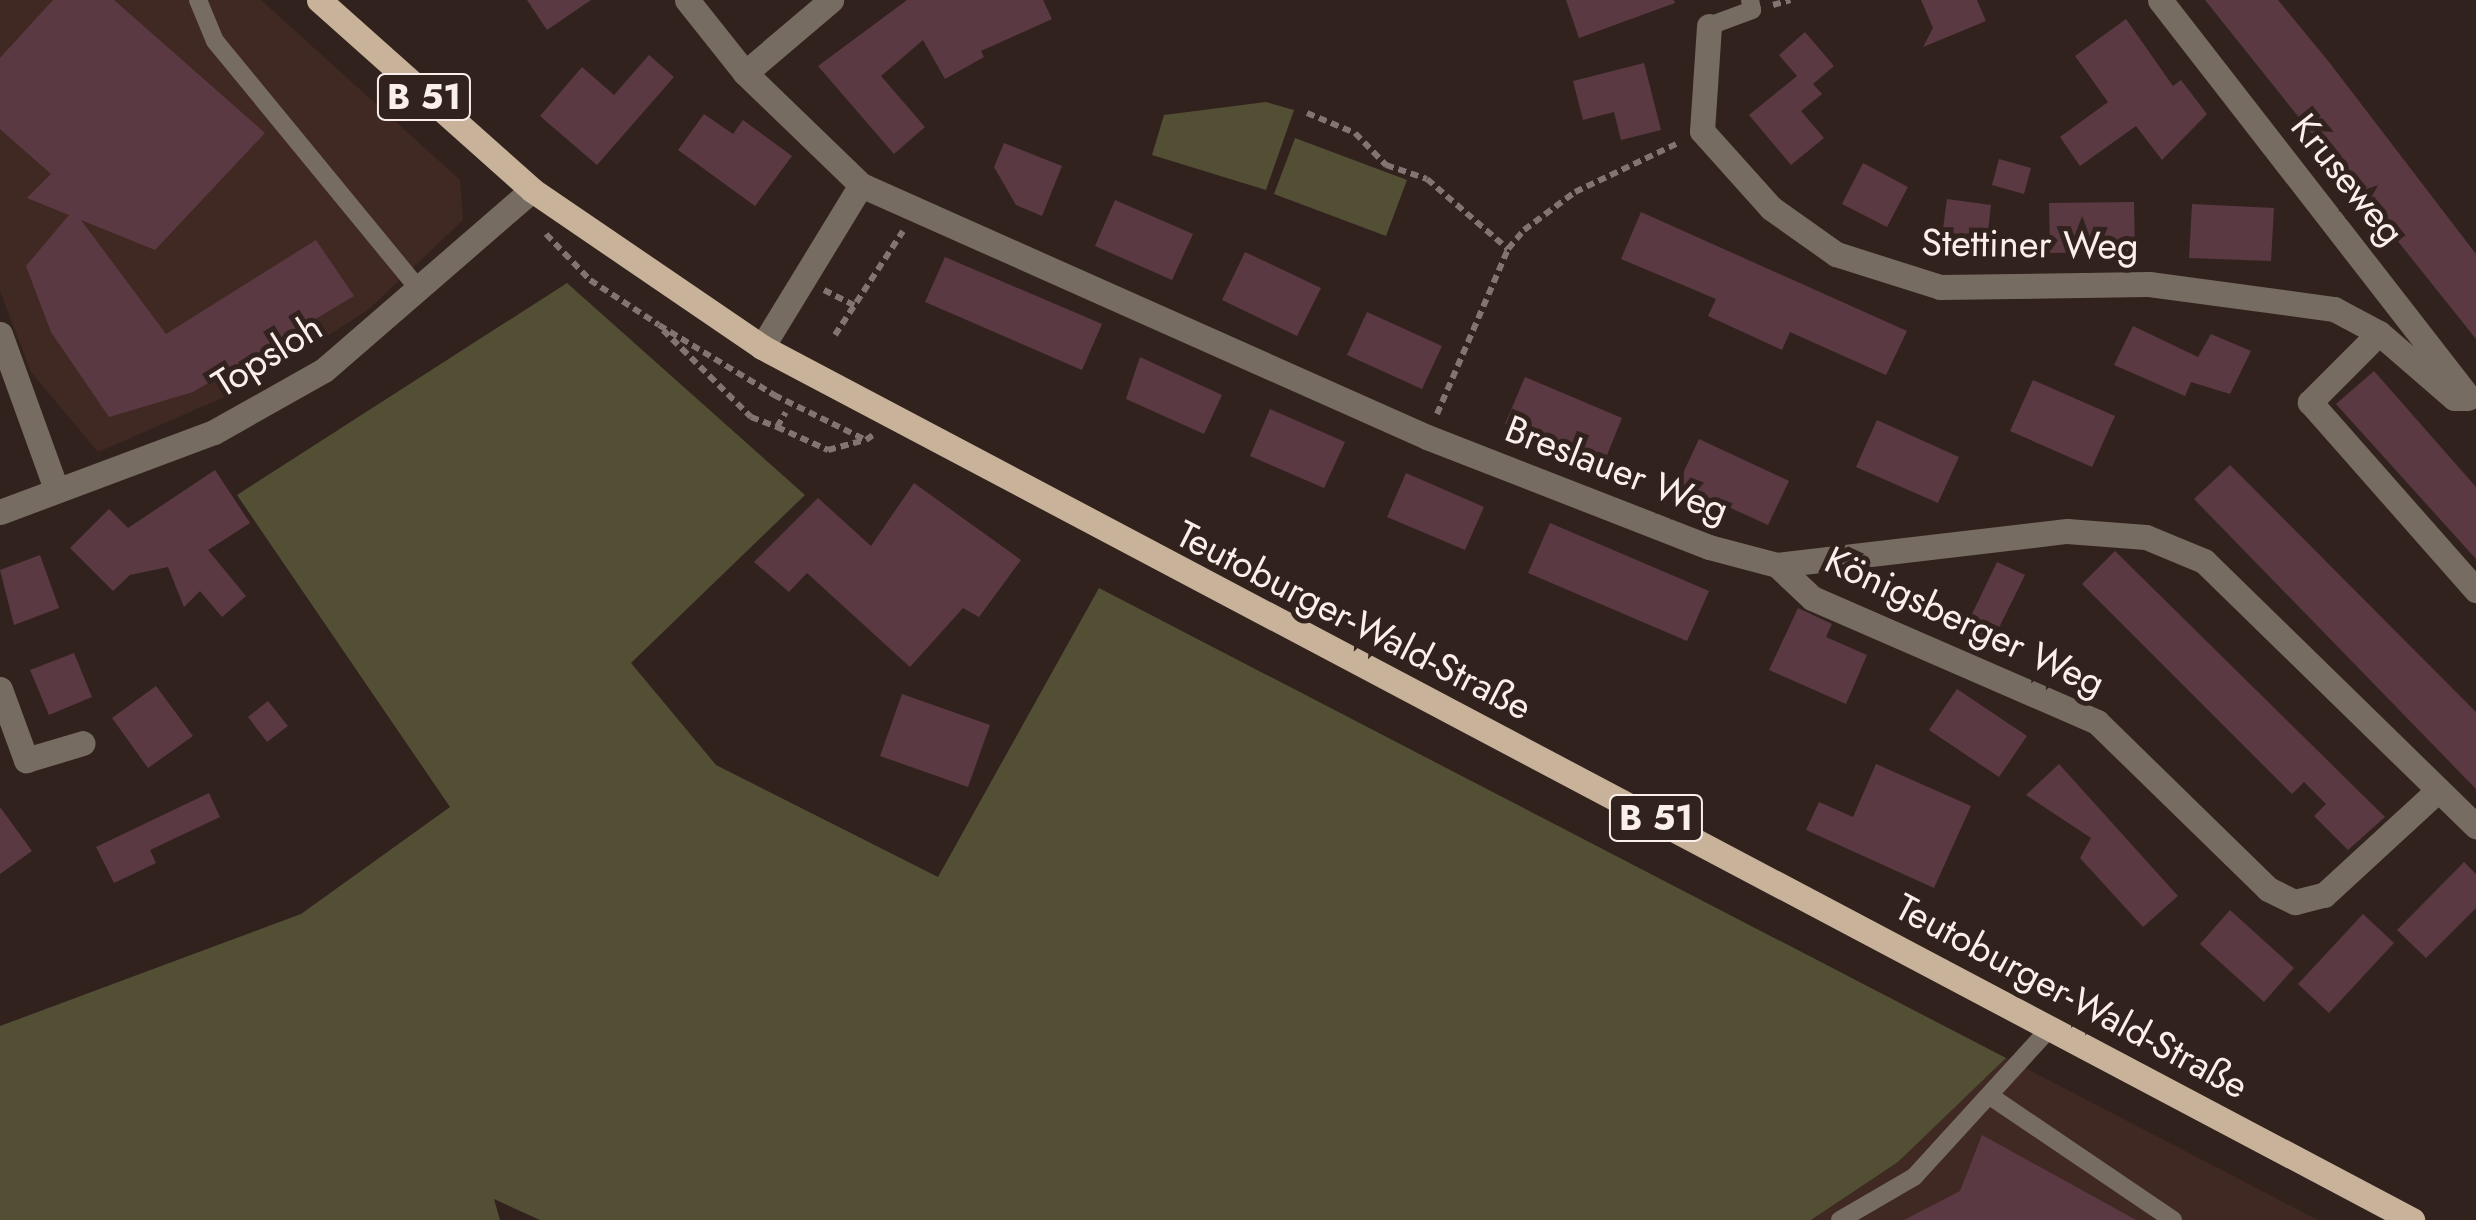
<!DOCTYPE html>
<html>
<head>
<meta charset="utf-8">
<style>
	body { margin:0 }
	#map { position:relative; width:2476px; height:1220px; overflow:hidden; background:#32221e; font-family:Jost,sans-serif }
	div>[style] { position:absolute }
	.built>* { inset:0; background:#402923 }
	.green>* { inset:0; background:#524f35 }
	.building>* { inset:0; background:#5a3943 }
	.path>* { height:6px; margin-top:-3px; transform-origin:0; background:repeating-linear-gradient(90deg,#827470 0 8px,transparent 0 13px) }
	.service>* { height:18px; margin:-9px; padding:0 9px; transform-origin:9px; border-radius:9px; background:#776c61 }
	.minor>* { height:25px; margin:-12.5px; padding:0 12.5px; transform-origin:12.5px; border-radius:12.5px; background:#776c61 }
	.primary>* { height:25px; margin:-12.5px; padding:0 12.5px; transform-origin:12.5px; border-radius:12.5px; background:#c8b29a }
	span { translate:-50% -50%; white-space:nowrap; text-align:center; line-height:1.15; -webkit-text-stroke:10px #32221e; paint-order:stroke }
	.shield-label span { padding:2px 8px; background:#32221e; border:2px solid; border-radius:8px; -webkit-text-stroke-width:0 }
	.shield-label { font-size:35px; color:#fbefec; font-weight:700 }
	.street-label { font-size:38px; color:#fbefec }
</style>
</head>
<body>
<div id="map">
	<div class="built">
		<i style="clip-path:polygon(0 0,261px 0,460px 180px,463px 220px,368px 310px,245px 388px,98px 452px,31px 372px,0 291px)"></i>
		<i style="clip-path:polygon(2006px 1058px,2318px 1220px,1811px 1220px,1898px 1162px)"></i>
	</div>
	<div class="green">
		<i style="clip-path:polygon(1266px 102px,1294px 110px,1266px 190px,1152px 155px,1164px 115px)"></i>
		<i style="clip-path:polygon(1295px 138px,1407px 180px,1386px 236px,1274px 194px)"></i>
		<i style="clip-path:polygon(567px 283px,805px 495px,631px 663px,716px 765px,938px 877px,1099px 588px,2006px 1058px,1898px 1162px,1811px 1220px,540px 1220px,494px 1199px,500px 1220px,0 1220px,0 1026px,301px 914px,450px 807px,237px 495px)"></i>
	</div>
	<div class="building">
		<i style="clip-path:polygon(53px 0,114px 0,265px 133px,155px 250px,81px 220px,166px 334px,316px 240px,354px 296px,193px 392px,109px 417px,51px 332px,26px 266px,69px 215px,27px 198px,51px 174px,0 129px,0 58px)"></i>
		<i style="clip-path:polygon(527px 0,591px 0,547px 30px)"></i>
		<i style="clip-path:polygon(907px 0,1043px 0,1052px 19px,981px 51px,984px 57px,945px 79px,923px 40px,881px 76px,925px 127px,894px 154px,818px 66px)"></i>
		<i style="clip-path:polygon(1566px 0,1674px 0,1675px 3px,1579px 38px)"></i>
		<i style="clip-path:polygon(1921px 0,1977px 0,1986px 21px,1923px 47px,1933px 28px)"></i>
		<i style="clip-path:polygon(2205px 0,2278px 0,2329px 62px,2476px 254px,2476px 339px)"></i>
		<i style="clip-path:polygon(2126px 19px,2173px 86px,2181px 80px,2207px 114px,2162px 160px,2136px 126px,2080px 166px,2060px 137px,2108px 102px,2075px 56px)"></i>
		<i style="clip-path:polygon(1805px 32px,1834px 66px,1813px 84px,1822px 94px,1801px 111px,1824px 138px,1791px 165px,1749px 115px,1797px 76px,1779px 55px)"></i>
		<i style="clip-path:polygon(649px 55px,674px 77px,597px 165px,540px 116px,582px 67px,614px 95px)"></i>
		<i style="clip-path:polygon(1644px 63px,1661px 130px,1621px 140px,1614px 112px,1583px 120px,1573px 81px)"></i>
		<i style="clip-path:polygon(704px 114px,733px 134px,743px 120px,792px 156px,755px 206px,678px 150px)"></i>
		<i style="clip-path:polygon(1004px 143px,1062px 166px,1042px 216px,1016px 205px,994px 167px)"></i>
		<i style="clip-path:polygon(1999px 159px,2031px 168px,2024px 194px,1992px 185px)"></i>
		<i style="clip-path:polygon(1863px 163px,1908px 187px,1887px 227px,1842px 204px)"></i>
		<i style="clip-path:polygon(1947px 199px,1991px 205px,1986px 249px,1941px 243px)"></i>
		<i style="clip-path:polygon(1115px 200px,1193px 234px,1172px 280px,1095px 246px)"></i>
		<i style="clip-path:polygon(2134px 202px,2135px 252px,2050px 253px,2049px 203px)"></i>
		<i style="clip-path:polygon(2192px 204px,2274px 208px,2271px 261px,2189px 258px)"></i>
		<i style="clip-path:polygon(1641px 212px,1907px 331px,1886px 375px,1790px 332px,1782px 350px,1708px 316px,1716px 299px,1621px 259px)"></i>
		<i style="clip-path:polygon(1245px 252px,1321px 288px,1297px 336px,1222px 300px)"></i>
		<i style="clip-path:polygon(945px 257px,1102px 324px,1082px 370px,925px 302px)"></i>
		<i style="clip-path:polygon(1367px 312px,1442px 346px,1422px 389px,1347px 355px)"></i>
		<i style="clip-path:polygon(2133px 326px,2198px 357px,2211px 334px,2251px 351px,2230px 394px,2191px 382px,2185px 396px,2114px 365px)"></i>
		<i style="clip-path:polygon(1140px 357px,1222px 395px,1204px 434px,1126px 399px)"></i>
		<i style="clip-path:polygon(2374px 371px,2476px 487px,2476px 559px,2336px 404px)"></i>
		<i style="clip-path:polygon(1525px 377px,1622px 418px,1603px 465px,1505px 424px)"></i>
		<i style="clip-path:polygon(2033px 380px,2115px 416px,2092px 467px,2010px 431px)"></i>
		<i style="clip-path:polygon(1270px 409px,1345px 442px,1324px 488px,1250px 456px)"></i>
		<i style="clip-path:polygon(1877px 420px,1959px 457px,1938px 503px,1856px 467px)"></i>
		<i style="clip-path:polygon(1699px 439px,1789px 481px,1768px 525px,1678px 484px)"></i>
		<i style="clip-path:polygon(2230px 465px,2476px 712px,2476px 789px,2194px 499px)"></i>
		<i style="clip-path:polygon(215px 470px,250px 523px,208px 550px,246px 596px,222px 617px,200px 591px,184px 607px,168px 567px,130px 575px,113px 591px,70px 548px,109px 509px,128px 528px)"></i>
		<i style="clip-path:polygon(1406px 473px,1484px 507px,1465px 550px,1387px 517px)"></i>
		<i style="clip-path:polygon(914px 483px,1021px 560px,979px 617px,963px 608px,910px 667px,807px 573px,789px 592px,754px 562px,818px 498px,871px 546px)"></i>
		<i style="clip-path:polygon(1550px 523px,1709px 591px,1687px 641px,1528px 573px)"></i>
		<i style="clip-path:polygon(2115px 551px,2385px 817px,2348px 850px,2314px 816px,2326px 804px,2304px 782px,2292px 794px,2082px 584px)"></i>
		<i style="clip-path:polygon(40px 555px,59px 608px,14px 625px,0 570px)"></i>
		<i style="clip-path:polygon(1997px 562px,2025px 575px,1987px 652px,1960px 639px)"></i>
		<i style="clip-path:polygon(1798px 608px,1832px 624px,1826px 637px,1867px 655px,1846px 704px,1769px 670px)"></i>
		<i style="clip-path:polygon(74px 653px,92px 697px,49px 715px,30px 670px)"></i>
		<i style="clip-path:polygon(156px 686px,193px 736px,148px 768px,112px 718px)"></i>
		<i style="clip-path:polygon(1957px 689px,2027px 736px,1999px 777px,1929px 730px)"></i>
		<i style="clip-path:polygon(902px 694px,990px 725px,968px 787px,880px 756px)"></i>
		<i style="clip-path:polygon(268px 701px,288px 726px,267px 742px,248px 717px)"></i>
		<i style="clip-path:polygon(1876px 764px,1971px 806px,1934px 888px,1806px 830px,1819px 802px,1853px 817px)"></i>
		<i style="clip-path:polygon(2059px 764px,2178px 896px,2143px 927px,2080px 858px,2091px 838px,2026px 795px)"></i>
		<i style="clip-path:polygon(209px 793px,220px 817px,150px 850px,156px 863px,114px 883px,96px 847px)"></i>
		<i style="clip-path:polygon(0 807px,32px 851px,0 874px)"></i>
		<i style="clip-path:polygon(2464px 862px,2476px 874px,2476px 908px,2426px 958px,2397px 930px)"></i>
		<i style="clip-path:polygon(2230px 910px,2294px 968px,2264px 1002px,2200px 944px)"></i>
		<i style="clip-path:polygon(2363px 914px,2394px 943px,2329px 1013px,2298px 984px)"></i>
		<i style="clip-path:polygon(1982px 1135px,2136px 1220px,1904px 1220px,1960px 1191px)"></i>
	</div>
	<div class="path">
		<i style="left:1773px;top:5px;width:18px;rotate:-16deg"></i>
		<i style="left:1307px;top:113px;width:52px;rotate:22.6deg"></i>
		<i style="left:1355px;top:133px;width:45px;rotate:45.9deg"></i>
		<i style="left:1386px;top:165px;width:43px;rotate:18.9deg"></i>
		<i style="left:1427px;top:179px;width:107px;rotate:40.8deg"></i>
		<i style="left:546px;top:234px;width:64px;rotate:46.3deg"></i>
		<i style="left:590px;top:280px;width:82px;rotate:33.1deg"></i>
		<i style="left:659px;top:325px;width:135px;rotate:31.3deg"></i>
		<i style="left:774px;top:395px;width:102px;rotate:26.1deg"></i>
		<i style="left:866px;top:440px;width:9px;rotate:-36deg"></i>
		<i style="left:824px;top:290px;width:34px;rotate:27deg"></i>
		<i style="left:663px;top:330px;width:124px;rotate:44.7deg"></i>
		<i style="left:751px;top:417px;width:28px;rotate:21deg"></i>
		<i style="left:777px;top:427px;width:17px;rotate:-59deg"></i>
		<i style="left:835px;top:335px;width:124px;rotate:-56.8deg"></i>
		<i style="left:1437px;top:414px;width:180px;rotate:-66.7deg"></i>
		<i style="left:1508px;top:249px;width:25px;rotate:-50deg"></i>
		<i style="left:1524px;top:230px;width:64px;rotate:-36.7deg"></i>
		<i style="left:1575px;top:192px;width:114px;rotate:-25.4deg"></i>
		<i style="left:777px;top:427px;width:56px;rotate:24.3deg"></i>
		<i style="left:828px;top:450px;width:38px;rotate:-15deg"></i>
	</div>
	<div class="service">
		<i style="left:198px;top:0;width:44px;rotate:67.5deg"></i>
		<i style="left:215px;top:41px;width:323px;rotate:50.6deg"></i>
		<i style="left:1709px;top:26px;width:46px;rotate:-20.4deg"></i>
		<i style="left:1752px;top:10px;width:10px;rotate:-101deg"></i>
		<i style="left:1990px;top:1096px;width:221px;rotate:34.1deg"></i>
		<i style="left:1840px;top:1220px;width:86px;rotate:-30.2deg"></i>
		<i style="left:1914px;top:1177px;width:202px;rotate:-47.6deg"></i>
	</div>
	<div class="minor">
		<i style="left:687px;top:0;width:93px;rotate:51.5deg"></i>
		<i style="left:745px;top:73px;width:161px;rotate:44deg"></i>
		<i style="left:2160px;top:0;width:500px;rotate:52.15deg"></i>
		<i style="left:1709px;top:26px;width:105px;rotate:93.8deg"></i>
		<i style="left:1702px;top:131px;width:103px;rotate:48.1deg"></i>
		<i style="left:1771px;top:208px;width:80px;rotate:35.3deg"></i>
		<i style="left:1836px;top:254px;width:109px;rotate:17.6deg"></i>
		<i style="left:1940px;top:287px;width:209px;rotate:-0.8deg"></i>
		<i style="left:2149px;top:284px;width:187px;rotate:7.7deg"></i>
		<i style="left:2334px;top:309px;width:51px;rotate:28.1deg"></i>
		<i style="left:2379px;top:333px;width:99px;rotate:40.9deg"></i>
		<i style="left:2454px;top:398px;width:14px"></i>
		<i style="left:745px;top:73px;width:113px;rotate:-40.3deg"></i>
		<i style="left:2379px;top:333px;width:98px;rotate:135deg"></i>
		<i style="left:2310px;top:402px;width:251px;rotate:48.6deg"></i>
		<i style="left:0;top:334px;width:165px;rotate:70.1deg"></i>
		<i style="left:762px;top:347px;width:190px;rotate:-58.6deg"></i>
		<i style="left:861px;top:185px;width:620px;rotate:24deg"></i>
		<i style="left:1427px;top:437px;width:303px;rotate:21.3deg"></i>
		<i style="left:1709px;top:547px;width:70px;rotate:14.8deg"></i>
		<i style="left:1777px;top:565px;width:292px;rotate:-6.7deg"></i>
		<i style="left:2067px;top:531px;width:79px;rotate:4.3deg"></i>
		<i style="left:2146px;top:537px;width:63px;rotate:22.5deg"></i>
		<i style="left:2204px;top:561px;width:380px;rotate:44.3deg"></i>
		<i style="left:0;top:512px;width:228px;rotate:-20.5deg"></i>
		<i style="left:214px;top:432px;width:126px;rotate:-29.4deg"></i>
		<i style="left:324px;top:370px;width:275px;rotate:-40.9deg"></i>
		<i style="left:1777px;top:565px;width:48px;rotate:43.3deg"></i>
		<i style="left:1812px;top:598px;width:311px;rotate:23.5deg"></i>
		<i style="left:2097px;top:722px;width:239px;rotate:44.3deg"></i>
		<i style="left:2268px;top:889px;width:30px;rotate:26deg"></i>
		<i style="left:2295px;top:902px;width:30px;rotate:-14deg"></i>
		<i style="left:2324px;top:895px;width:155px;rotate:-42.6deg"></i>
		<i style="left:0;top:689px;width:76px;rotate:69.9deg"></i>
		<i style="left:26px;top:760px;width:59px;rotate:-16.6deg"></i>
	</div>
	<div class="primary">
		<i style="left:319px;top:0;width:285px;rotate:41.7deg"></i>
		<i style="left:532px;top:190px;width:278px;rotate:34.3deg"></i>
		<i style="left:762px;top:347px;width:1867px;rotate:27.88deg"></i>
	</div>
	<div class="shield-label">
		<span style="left:424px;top:97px">B 51</span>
		<span style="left:1656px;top:818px">B 51</span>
	</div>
	<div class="street-label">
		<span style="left:2348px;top:179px;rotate:51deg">Kruseweg</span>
		<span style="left:2030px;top:244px;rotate:1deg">Stettiner Weg</span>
		<span style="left:267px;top:355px;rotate:-32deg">Topsloh</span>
		<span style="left:1617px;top:469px;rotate:21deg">Breslauer Weg</span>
		<span style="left:1354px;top:620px;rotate:27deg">Teutoburger-Wald-Straße</span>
		<span style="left:1965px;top:621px;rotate:25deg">Königsberger Weg</span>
		<span style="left:2072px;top:996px;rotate:28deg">Teutoburger-Wald-Straße</span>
	</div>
</div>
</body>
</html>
